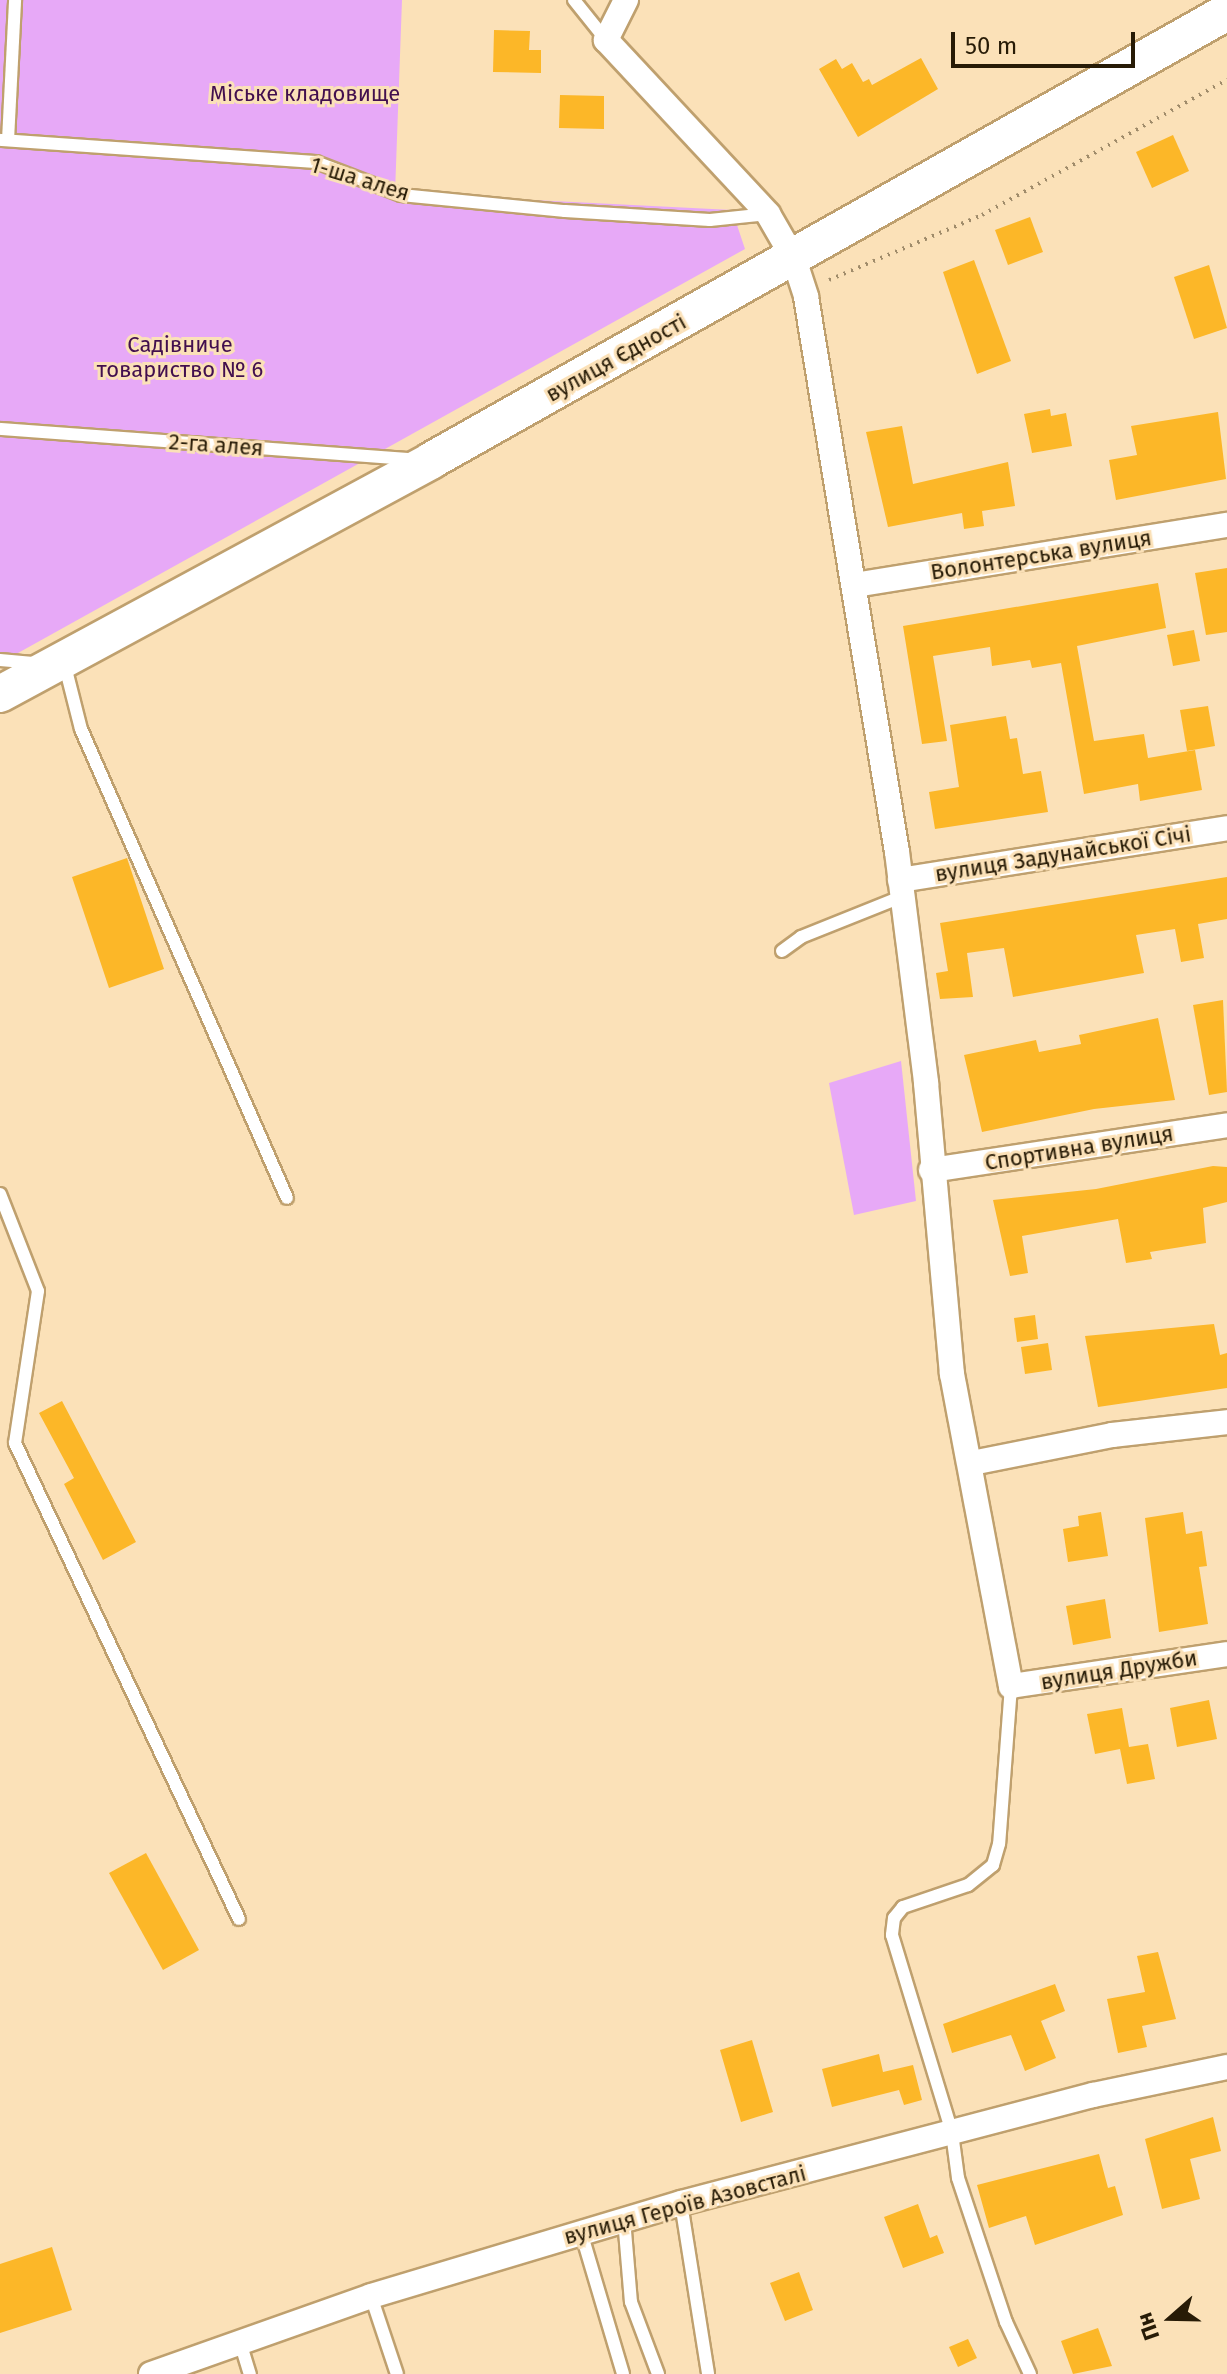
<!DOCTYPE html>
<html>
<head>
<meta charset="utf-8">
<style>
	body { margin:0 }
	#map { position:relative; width:1227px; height:2374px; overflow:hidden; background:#fbe1b8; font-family:"Fira Sans",sans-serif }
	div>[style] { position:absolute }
	.green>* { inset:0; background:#e7a9f7 }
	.building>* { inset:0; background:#fcb728 }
	.path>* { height:4px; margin-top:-2px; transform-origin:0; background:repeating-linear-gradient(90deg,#9f8b6a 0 2px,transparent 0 8px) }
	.roads { filter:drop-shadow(2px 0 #bfa06e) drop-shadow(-2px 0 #bfa06e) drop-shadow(0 2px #bfa06e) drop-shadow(0 -2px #bfa06e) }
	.service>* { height:12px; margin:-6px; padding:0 6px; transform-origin:6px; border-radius:6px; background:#fff }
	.minor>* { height:24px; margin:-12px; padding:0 12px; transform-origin:12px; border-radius:12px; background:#fff }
	.secondary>* { height:36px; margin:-18px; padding:0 18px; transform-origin:18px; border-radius:18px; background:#fff }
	span { translate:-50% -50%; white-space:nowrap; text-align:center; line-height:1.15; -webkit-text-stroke:6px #fbe1b8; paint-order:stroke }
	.park-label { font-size:22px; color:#420f4e }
	.street-label { font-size:22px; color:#271b06 }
	.north { position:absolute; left:1131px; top:2278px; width:80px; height:80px; -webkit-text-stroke:6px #fbe1b8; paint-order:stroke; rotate:250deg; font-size:22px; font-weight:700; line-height:32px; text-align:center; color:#271b06 }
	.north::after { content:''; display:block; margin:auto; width:28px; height:36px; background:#271b06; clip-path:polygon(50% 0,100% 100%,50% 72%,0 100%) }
	.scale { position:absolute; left:951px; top:32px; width:184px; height:36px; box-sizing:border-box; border:4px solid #271b06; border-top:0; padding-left:10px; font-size:24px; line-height:28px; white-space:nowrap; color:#271b06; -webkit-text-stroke:6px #fbe1b8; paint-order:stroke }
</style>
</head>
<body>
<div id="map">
	<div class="green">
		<i style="clip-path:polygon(0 0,402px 0,395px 193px,732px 210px,745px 249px,0 663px)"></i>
		<i style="clip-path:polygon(901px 1061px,916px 1201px,854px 1215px,829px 1083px)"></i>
	</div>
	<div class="building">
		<i style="clip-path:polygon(494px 30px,530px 31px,529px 50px,541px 50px,541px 73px,493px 72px)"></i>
		<i style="clip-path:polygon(921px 58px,938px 89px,858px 137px,819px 69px,836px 59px,842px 69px,852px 63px,863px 82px,869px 79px,872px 85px)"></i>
		<i style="clip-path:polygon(560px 95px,604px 96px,604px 129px,559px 128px)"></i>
		<i style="clip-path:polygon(1173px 135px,1189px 171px,1152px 188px,1136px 152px)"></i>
		<i style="clip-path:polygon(1030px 217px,1043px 252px,1008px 265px,995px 230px)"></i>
		<i style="clip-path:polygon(974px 260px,1011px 361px,977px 374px,943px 272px)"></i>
		<i style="clip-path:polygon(1209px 265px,1227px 328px,1194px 339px,1174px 277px)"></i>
		<i style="clip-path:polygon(1050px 409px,1051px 416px,1066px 413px,1072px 446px,1032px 453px,1024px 414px)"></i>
		<i style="clip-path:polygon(1218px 412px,1226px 479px,1116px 500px,1109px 460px,1137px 455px,1131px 426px)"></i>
		<i style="clip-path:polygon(902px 426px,913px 484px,1008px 462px,1015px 506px,982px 511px,984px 526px,964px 529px,962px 513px,888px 527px,866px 432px)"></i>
		<i style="clip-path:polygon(1227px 568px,1227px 632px,1206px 635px,1195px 573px)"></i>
		<i style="clip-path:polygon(1158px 583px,1166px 628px,1077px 646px,1094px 741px,1144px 734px,1148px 758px,1195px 750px,1202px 790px,1140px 801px,1138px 784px,1084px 794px,1061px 663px,1032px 668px,1030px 660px,992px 666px,990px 647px,933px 656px,947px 741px,922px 744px,903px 626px)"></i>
		<i style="clip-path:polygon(1194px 630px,1200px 661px,1173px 666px,1167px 635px)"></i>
		<i style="clip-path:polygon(1208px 706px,1215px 746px,1187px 751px,1180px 710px)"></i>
		<i style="clip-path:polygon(1006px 716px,1010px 739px,1017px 738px,1023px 774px,1041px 771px,1048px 812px,935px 829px,929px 792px,959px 787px,950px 725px)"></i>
		<i style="clip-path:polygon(127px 858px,164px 969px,109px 988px,72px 877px)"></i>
		<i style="clip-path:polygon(1227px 877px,1227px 919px,1198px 924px,1204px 958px,1181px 962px,1175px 929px,1136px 935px,1144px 973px,1013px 997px,1004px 948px,967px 953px,973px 997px,940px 999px,936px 973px,948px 971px,940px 923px)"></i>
		<i style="clip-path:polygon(1223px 1000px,1227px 1092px,1209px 1095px,1193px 1005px)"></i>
		<i style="clip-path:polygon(1158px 1018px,1175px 1100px,1094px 1109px,982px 1132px,964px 1055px,1036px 1040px,1039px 1052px,1081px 1044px,1079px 1035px)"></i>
		<i style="clip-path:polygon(1213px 1166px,1227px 1167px,1227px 1202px,1203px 1208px,1206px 1243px,1150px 1252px,1152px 1259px,1126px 1263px,1118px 1219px,1022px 1236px,1028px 1273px,1010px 1276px,993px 1200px,1096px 1189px)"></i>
		<i style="clip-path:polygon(1035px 1315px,1038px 1339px,1017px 1342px,1014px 1318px)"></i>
		<i style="clip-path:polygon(1214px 1324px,1220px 1355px,1227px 1353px,1227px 1388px,1098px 1407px,1085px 1336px)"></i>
		<i style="clip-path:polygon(1048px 1343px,1052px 1370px,1025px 1374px,1021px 1347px)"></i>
		<i style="clip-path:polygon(62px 1401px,136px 1542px,103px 1560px,64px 1484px,74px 1478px,39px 1413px)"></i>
		<i style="clip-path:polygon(1101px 1512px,1108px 1556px,1068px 1562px,1063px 1529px,1079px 1526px,1078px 1516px)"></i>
		<i style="clip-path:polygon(1183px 1512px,1186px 1534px,1202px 1531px,1207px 1566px,1199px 1567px,1208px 1624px,1159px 1632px,1145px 1518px)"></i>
		<i style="clip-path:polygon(1105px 1599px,1111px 1638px,1073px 1645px,1066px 1606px)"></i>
		<i style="clip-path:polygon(1209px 1700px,1217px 1739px,1177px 1747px,1170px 1708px)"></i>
		<i style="clip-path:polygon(1122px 1708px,1129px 1747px,1148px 1744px,1155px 1779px,1127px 1784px,1120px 1749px,1095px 1754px,1087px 1714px)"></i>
		<i style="clip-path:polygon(146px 1853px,199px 1950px,163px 1970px,109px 1873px)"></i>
		<i style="clip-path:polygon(1158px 1952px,1176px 2019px,1142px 2026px,1147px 2047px,1118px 2053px,1107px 1999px,1145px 1992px,1137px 1956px)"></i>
		<i style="clip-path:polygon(1055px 1984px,1065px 2011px,1041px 2021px,1056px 2058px,1025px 2071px,1011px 2035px,952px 2053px,943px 2024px)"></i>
		<i style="clip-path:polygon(752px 2040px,773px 2112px,741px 2122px,720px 2050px)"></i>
		<i style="clip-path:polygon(879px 2054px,883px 2072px,913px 2065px,922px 2100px,904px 2105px,899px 2090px,832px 2107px,822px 2069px)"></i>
		<i style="clip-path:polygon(1213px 2117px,1221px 2151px,1190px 2159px,1200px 2199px,1162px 2209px,1145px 2139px)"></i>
		<i style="clip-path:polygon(1099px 2154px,1108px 2188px,1115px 2186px,1123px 2215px,1035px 2245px,1026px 2216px,989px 2228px,977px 2185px)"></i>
		<i style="clip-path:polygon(918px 2204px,930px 2238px,937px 2235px,944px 2253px,903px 2268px,884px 2217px)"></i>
		<i style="clip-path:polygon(52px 2247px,72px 2310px,0 2333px,0 2264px)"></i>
		<i style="clip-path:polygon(799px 2272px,813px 2310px,785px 2321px,770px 2283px)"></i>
		<i style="clip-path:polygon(1098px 2328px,1112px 2366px,1073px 2374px,1061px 2341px)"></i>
		<i style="clip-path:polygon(968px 2339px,977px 2358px,958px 2367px,949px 2347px)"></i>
	</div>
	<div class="path">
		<i style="left:829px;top:280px;width:166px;rotate:-23deg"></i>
		<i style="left:982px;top:215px;width:280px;rotate:-28.9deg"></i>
	</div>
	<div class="roads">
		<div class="service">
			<i style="left:574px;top:0;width:51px;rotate:51.3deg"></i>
			<i style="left:0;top:140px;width:317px;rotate:4deg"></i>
			<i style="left:316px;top:162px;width:91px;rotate:21.2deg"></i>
			<i style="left:401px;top:195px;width:165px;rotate:5.6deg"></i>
			<i style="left:565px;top:211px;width:145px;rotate:3.6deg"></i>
			<i style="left:710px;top:220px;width:58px;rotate:-5.9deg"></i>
			<i style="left:8px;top:140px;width:140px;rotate:-87.1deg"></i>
			<i style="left:0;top:429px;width:413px;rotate:4.2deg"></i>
			<i style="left:0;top:660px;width:36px;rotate:5deg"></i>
			<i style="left:64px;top:662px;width:69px;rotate:75.8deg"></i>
			<i style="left:81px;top:729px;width:512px;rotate:66.29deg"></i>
			<i style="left:782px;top:951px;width:24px;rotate:-36deg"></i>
			<i style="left:801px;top:937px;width:108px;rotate:-21.8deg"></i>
			<i style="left:0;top:1194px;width:104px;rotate:68.6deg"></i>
			<i style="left:38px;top:1291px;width:154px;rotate:98.6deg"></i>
			<i style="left:15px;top:1443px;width:526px;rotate:64.8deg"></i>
			<i style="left:1011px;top:1686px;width:158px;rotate:94.3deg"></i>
			<i style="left:999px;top:1844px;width:22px;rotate:106deg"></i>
			<i style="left:993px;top:1865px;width:32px;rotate:141deg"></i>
			<i style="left:968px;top:1885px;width:69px;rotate:161.3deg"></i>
			<i style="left:903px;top:1907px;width:14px;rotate:129deg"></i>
			<i style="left:894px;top:1918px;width:17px;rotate:97deg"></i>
			<i style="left:892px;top:1935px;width:207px;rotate:73.1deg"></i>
			<i style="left:952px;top:2133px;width:45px;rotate:82.4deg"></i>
			<i style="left:958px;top:2178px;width:152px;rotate:71.6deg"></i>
			<i style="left:1006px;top:2322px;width:57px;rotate:65.2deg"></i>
			<i style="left:681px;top:2203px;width:173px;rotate:81deg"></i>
			<i style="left:624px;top:2219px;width:83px;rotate:85.2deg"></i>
			<i style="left:631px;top:2302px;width:77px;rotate:69.4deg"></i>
			<i style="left:581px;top:2232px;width:148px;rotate:73.5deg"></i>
			<i style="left:371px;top:2296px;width:82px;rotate:71.6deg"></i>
			<i style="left:240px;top:2342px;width:34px;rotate:73deg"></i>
		</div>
		<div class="minor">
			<i style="left:626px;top:0;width:45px;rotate:116.6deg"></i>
			<i style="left:606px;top:40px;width:238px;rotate:47deg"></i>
			<i style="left:768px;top:214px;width:52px;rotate:60deg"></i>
			<i style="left:794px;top:259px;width:40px;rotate:72deg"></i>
			<i style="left:806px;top:297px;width:562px;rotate:80.69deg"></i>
			<i style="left:897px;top:852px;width:233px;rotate:82.8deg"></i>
			<i style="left:926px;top:1083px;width:292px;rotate:84.9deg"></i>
			<i style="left:952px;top:1374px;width:318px;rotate:79.3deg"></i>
			<i style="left:1011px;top:1686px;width:218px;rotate:-8.4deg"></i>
			<i style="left:855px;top:585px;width:377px;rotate:-9.2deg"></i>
			<i style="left:900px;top:880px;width:331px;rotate:-9deg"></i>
			<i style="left:931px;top:1170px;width:299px;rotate:-8.6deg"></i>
			<i style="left:972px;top:1463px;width:143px;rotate:-11.3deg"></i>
			<i style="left:1112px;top:1435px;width:116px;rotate:-6.4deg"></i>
			<i style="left:151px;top:2374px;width:233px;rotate:-19.5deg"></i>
			<i style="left:371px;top:2296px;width:324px;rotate:-16.7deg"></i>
			<i style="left:681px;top:2203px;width:426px;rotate:-14.7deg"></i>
			<i style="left:1093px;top:2095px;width:137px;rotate:-11.8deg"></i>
		</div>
		<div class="secondary">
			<i style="left:0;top:694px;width:491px;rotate:-28.4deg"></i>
			<i style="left:432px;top:460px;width:913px;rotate:-29.4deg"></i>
		</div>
	</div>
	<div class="park-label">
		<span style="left:305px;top:94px">Міське кладовище</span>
		<span style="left:180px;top:357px">Садівниче<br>товариство № 6</span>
	</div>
	<div class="street-label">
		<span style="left:360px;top:179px;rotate:17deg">1-ша алея</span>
		<span style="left:616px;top:358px;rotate:-29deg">вулиця Єдності</span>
		<span style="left:216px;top:445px;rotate:4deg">2-га алея</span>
		<span style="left:1041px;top:555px;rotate:-9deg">Волонтерська вулиця</span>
		<span style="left:1063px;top:854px;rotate:-9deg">вулиця Задунайської Січі</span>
		<span style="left:1079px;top:1148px;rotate:-9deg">Спортивна вулиця</span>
		<span style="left:1119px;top:1670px;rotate:-9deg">вулиця Дружби</span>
		<span style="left:685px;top:2205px;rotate:-15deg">вулиця Героїв Азовсталі</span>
	</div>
	<div class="north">Пн</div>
	<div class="scale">50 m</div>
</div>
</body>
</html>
